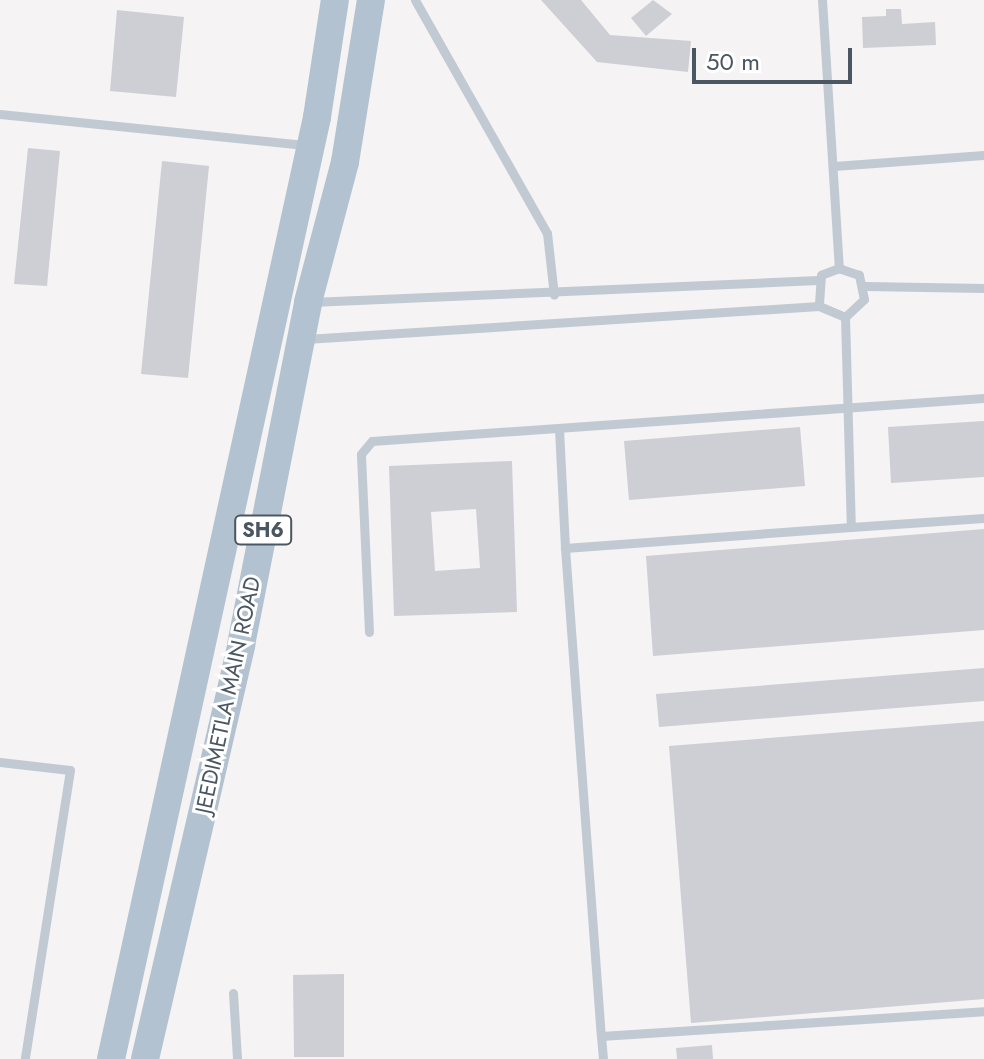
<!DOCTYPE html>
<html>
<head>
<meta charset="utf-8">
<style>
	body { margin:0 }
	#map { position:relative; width:984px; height:1059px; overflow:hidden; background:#f5f3f3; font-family:Jost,sans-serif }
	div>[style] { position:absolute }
	.building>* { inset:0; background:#cdcfd5 }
	.lane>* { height:9px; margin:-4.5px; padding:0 4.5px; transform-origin:4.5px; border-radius:4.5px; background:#c1cad2 }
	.primary>* { height:28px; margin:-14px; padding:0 14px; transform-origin:14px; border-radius:14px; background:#b3c2d1 }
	span { translate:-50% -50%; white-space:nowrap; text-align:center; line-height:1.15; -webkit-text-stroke:6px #fff; paint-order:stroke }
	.shield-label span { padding:2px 6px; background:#fff; border:2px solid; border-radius:6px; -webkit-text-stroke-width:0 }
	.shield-label { font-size:20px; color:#4a5661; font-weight:700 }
	.street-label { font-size:22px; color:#4a5661 }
	.scale { position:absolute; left:692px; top:48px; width:160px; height:36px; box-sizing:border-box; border:4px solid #4a5661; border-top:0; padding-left:10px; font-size:24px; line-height:28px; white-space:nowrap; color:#4a5661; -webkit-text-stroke:6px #fff; paint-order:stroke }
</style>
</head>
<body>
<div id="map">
	<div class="building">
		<i style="clip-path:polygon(541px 0,581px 0,610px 35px,691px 41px,688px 72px,597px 62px)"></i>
		<i style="clip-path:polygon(653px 0,672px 14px,646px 36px,631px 18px)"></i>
		<i style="clip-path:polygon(886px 9px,901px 9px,902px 24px,935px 22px,936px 45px,863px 48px,862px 17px,886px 16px)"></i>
		<i style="clip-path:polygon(117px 10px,184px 17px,176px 97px,110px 91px)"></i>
		<i style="clip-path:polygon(28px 148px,60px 151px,47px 286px,14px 284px)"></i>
		<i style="clip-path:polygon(162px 161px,209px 166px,188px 378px,141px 374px)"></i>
		<i style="clip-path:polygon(984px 421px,984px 477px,891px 483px,888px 427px)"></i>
		<i style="clip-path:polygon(800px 427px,805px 486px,629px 500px,624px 441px)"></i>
		<i style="clip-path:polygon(evenodd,512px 461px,517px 612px,394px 616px,389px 466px,512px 461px,476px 509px,480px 568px,435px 571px,431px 512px,476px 509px)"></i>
		<i style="clip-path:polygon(984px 529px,984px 630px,653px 656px,646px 556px)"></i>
		<i style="clip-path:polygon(984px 668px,984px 701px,659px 727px,656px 694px)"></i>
		<i style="clip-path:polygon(984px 721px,984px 999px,691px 1023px,669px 746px)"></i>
		<i style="clip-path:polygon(344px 974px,344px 1057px,294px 1057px,293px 975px)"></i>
		<i style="clip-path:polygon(712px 1045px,713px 1059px,677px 1059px,676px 1048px)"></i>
	</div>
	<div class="lane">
		<i style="left:415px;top:0;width:268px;rotate:60.5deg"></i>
		<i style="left:547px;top:233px;width:62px;rotate:83.6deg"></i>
		<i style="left:822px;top:0;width:269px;rotate:86.4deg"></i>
		<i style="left:0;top:114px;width:309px;rotate:5.8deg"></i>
		<i style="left:834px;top:166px;width:150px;rotate:-4.2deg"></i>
		<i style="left:865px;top:286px;width:119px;rotate:1deg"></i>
		<i style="left:311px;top:302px;width:507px;rotate:-2.48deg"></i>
		<i style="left:845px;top:317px;width:210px;rotate:88.4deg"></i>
		<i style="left:851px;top:527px;width:287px;rotate:175.8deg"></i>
		<i style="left:565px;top:548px;width:489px;rotate:85.8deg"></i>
		<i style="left:601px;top:1036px;width:384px;rotate:-3.7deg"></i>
		<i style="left:306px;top:339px;width:514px;rotate:-3.68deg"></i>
		<i style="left:819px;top:306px;width:28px;rotate:23deg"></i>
		<i style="left:845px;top:317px;width:26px;rotate:-43deg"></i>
		<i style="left:864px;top:299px;width:25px;rotate:-102deg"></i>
		<i style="left:859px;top:275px;width:21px;rotate:-161deg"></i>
		<i style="left:839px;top:268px;width:19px;rotate:159deg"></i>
		<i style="left:821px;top:275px;width:31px;rotate:94deg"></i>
		<i style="left:559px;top:429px;width:119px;rotate:87.1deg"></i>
		<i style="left:851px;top:527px;width:133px;rotate:-3.9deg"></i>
		<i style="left:369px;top:632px;width:178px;rotate:-92.6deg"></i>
		<i style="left:361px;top:454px;width:17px;rotate:-50deg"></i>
		<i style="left:372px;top:441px;width:614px;rotate:-4.02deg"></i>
		<i style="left:0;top:762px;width:70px;rotate:6.5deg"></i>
		<i style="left:70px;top:770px;width:292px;rotate:98.9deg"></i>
		<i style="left:233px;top:993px;width:66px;rotate:86.5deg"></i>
		<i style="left:601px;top:1036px;width:23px;rotate:85deg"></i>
	</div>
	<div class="primary">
		<i style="left:111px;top:1059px;width:964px;rotate:-77.66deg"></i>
		<i style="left:317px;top:117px;width:118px;rotate:-81.3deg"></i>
		<i style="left:145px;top:1059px;width:425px;rotate:-76.9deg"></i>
		<i style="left:241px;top:645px;width:349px;rotate:-78.9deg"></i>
		<i style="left:308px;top:302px;width:145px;rotate:-75.2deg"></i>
		<i style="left:345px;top:162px;width:164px;rotate:-80.9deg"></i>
	</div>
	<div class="shield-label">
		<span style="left:263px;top:530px">SH6</span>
	</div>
	<div class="street-label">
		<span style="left:228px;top:695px;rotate:-78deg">JEEDIMETLA MAIN ROAD</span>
	</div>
	<div class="scale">50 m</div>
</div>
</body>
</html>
